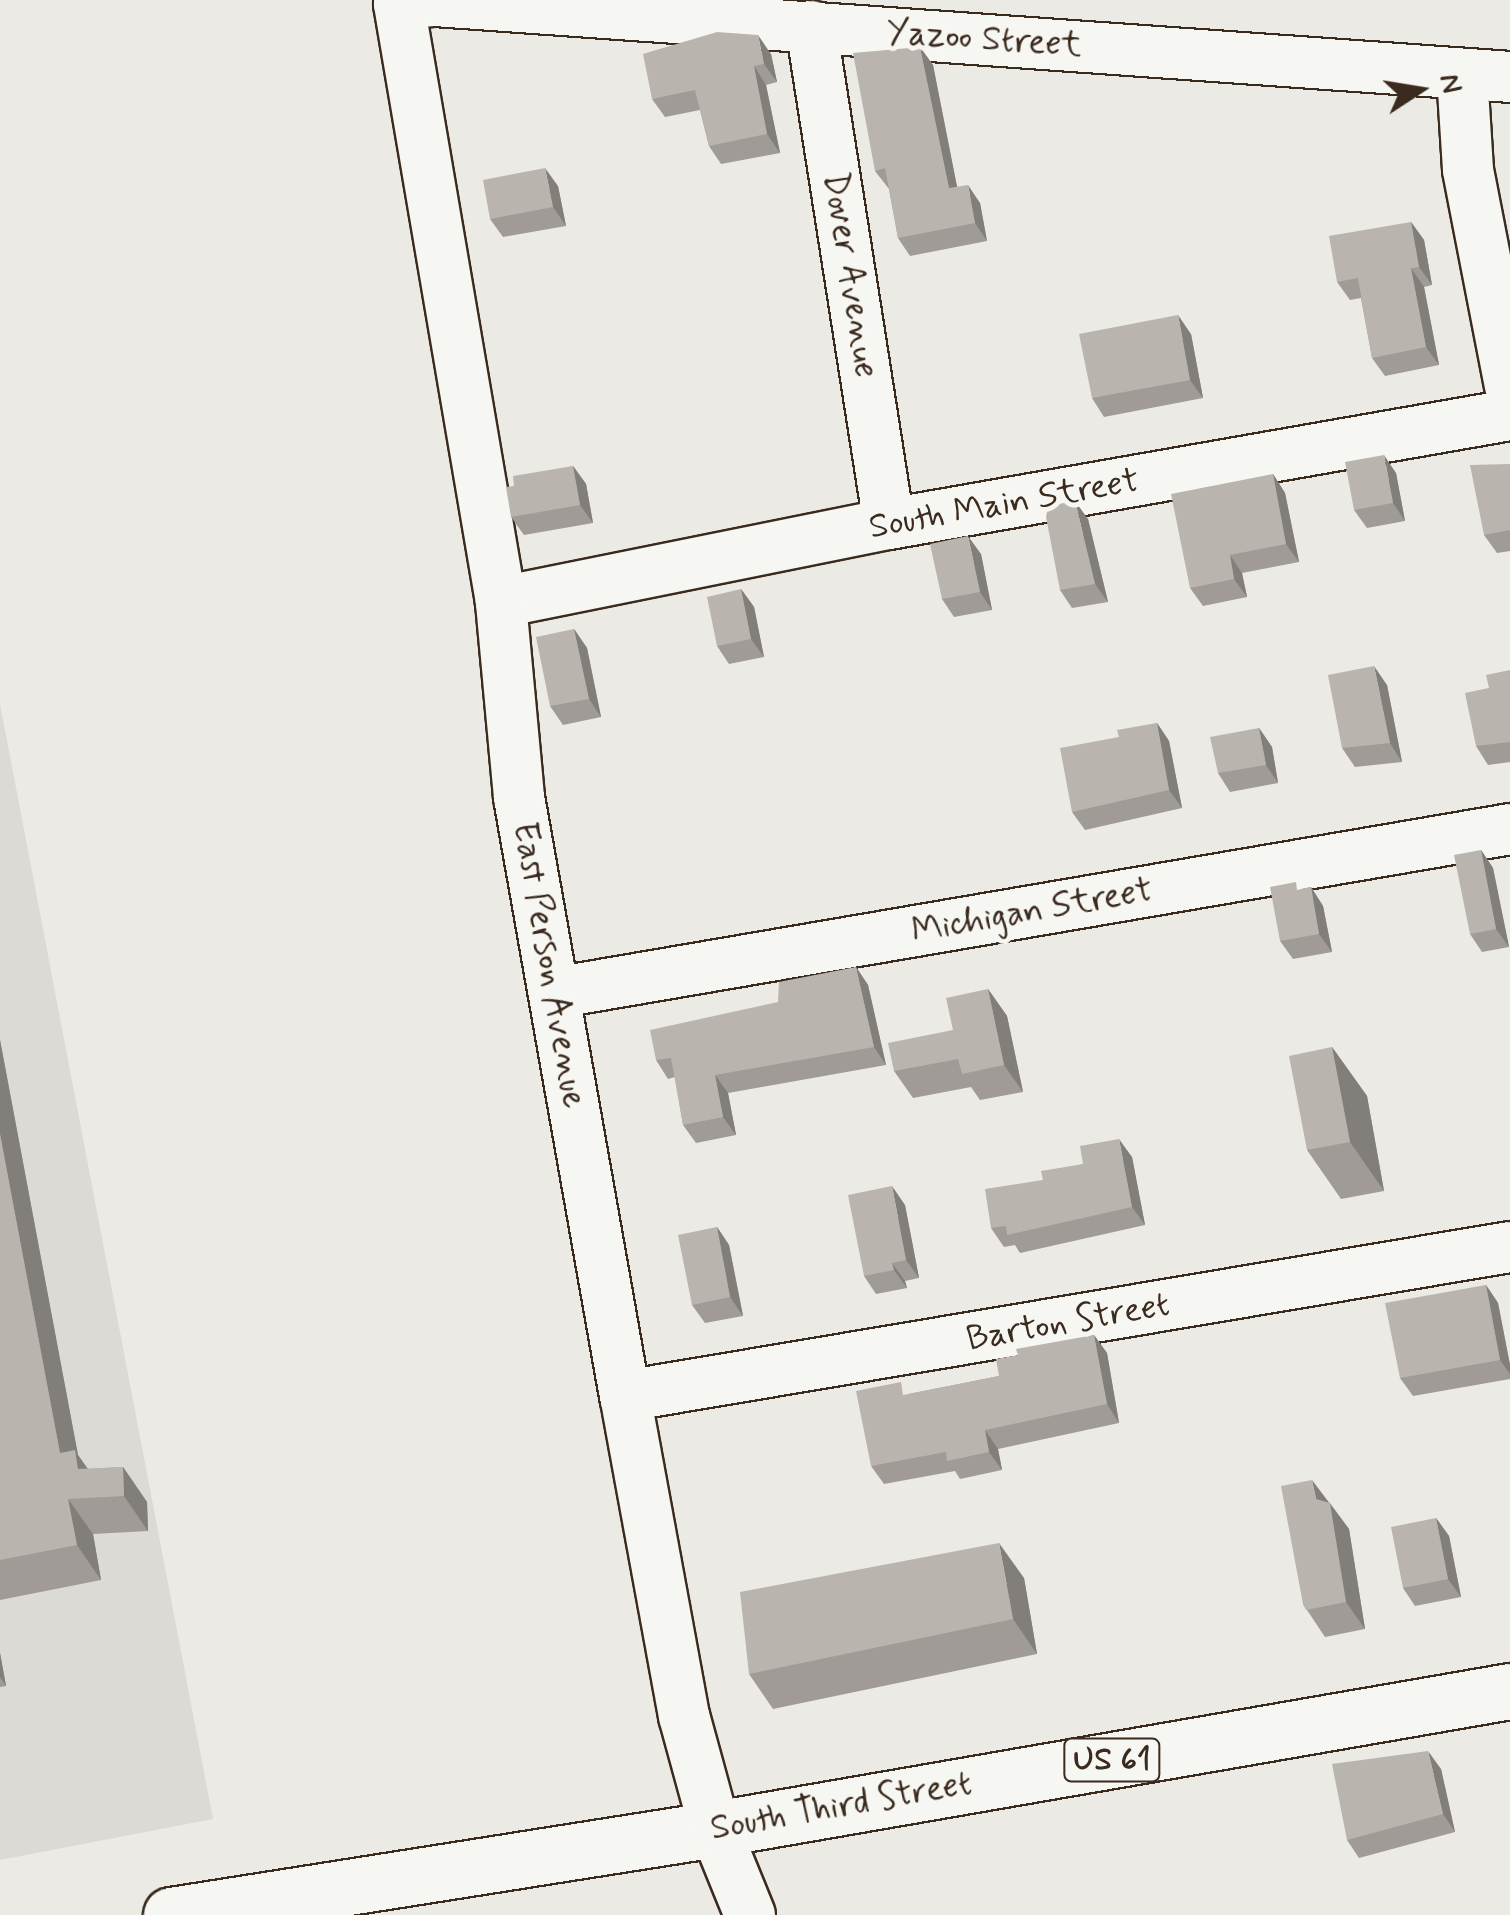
<!DOCTYPE html>
<html>
<head>
<meta charset="utf-8">
<style>
	body { margin:0 }
	#map { position:relative; width:1510px; height:1915px; overflow:hidden; background:#ebeae5; font-family:Mynerve,sans-serif }
	div>[style] { position:absolute }
	.built>* { inset:0; background:#dcdad4 }
	.roads { filter:drop-shadow(2px 0 #3b2a1e) drop-shadow(-2px 0 #3b2a1e) drop-shadow(0 2px #3b2a1e) drop-shadow(0 -2px #3b2a1e) }
	.minor>* { height:50px; margin:-25px; padding:0 25px; transform-origin:25px; border-radius:25px; background:#f6f6f2 }
	.major>* { height:55px; margin:-27.5px; padding:0 27.5px; transform-origin:27.5px; border-radius:27.5px; background:#f6f6f2 }
	.wall>* { inset:0; background:#a09b96 }
	.shaded-wall>* { inset:0; background:#827e7a }
	.building>* { inset:0; background:#bab4ae }
	span { translate:-50% -50%; white-space:nowrap; text-align:center; line-height:1.15; -webkit-text-stroke:10px #f6f6f2; paint-order:stroke }
	.shield-label span { padding:2px 8px; background:#f6f6f2; border:2px solid; border-radius:8px; -webkit-text-stroke-width:0 }
	.shield-label { font-size:32px; color:#3b2a1e; font-weight:700 }
	.street-label { font-size:35px; color:#3b2a1e }
	.north { position:absolute; left:1370px; top:40px; width:100px; height:100px; -webkit-text-stroke:8px #f6f6f2; paint-order:stroke; rotate:78deg; font-size:28px; font-weight:700; line-height:40px; text-align:center; color:#3b2a1e }
	.north::after { content:''; display:block; margin:auto; width:35px; height:45px; background:#3b2a1e; clip-path:polygon(50% 0,100% 100%,50% 72%,0 100%) }
</style>
</head>
<body>
<div id="map">
	<div class="built">
		<i style="clip-path:polygon(0 704px,213px 1819px,0 1860px)"></i>
	</div>
	<div class="roads">
		<div class="minor">
			<i style="left:811px;top:26px;width:504px;rotate:81.1deg"></i>
			<i style="left:1462px;top:74px;width:96px;rotate:86.4deg"></i>
			<i style="left:1468px;top:170px;width:220px;rotate:79deg"></i>
			<i style="left:501px;top:602px;width:396px;rotate:-11.4deg"></i>
			<i style="left:889px;top:524px;width:630px;rotate:-9.96deg"></i>
			<i style="left:554px;top:993px;width:970px;rotate:-9.73deg"></i>
			<i style="left:625px;top:1396px;width:897px;rotate:-9.56deg"></i>
			<i style="left:750px;top:1915px;width:93px;rotate:-112.1deg"></i>
			<i style="left:715px;top:1829px;width:117px;rotate:-105.3deg"></i>
			<i style="left:684px;top:1716px;width:325px;rotate:-100.4deg"></i>
			<i style="left:625px;top:1396px;width:608px;rotate:-100.04deg"></i>
			<i style="left:519px;top:797px;width:196px;rotate:-95.3deg"></i>
			<i style="left:501px;top:602px;width:607px;rotate:-99.68deg"></i>
			<i style="left:399px;top:4px;width:36px;rotate:-5deg"></i>
			<i style="left:435px;top:1px;width:1078px;rotate:4.04deg"></i>
		</div>
		<div class="major">
			<i style="left:171px;top:1915px;width:551px;rotate:-8.98deg"></i>
			<i style="left:715px;top:1829px;width:807px;rotate:-9.85deg"></i>
		</div>
	</div>
	<div class="wall">
		<i style="clip-path:polygon(920px 47px,933px 65px,957px 187px,980px 203px,987px 241px,910px 256px,898px 238px,889px 189px,875px 171px)"></i>
		<i style="clip-path:polygon(771px 54px,777px 82px,766px 85px,780px 153px,721px 164px,709px 146px,700px 110px,665px 117px,652px 99px)"></i>
		<i style="clip-path:polygon(558px 186px,566px 226px,503px 237px,490px 219px)"></i>
		<i style="clip-path:polygon(1411px 222px,1424px 240px,1432px 285px,1424px 287px,1439px 365px,1385px 376px,1372px 358px,1361px 298px,1350px 300px,1337px 282px)"></i>
		<i style="clip-path:polygon(1191px 334px,1203px 398px,1104px 417px,1092px 398px)"></i>
		<i style="clip-path:polygon(1510px 464px,1510px 551px,1497px 553px,1484px 535px)"></i>
		<i style="clip-path:polygon(573px 466px,586px 484px,593px 523px,524px 535px,511px 517px,514px 486px)"></i>
		<i style="clip-path:polygon(1396px 473px,1405px 521px,1367px 528px,1354px 510px)"></i>
		<i style="clip-path:polygon(1273px 474px,1285px 493px,1299px 562px,1242px 573px,1247px 597px,1203px 606px,1190px 588px)"></i>
		<i style="clip-path:polygon(1088px 519px,1108px 602px,1072px 608px,1060px 590px)"></i>
		<i style="clip-path:polygon(981px 554px,992px 610px,954px 617px,942px 599px)"></i>
		<i style="clip-path:polygon(741px 589px,754px 607px,764px 657px,729px 664px,717px 646px)"></i>
		<i style="clip-path:polygon(574px 629px,587px 648px,601px 717px,563px 725px,550px 706px)"></i>
		<i style="clip-path:polygon(1510px 670px,1510px 762px,1488px 765px,1476px 746px,1489px 688px)"></i>
		<i style="clip-path:polygon(1387px 685px,1402px 762px,1355px 767px,1342px 748px)"></i>
		<i style="clip-path:polygon(1157px 723px,1169px 741px,1182px 808px,1085px 830px,1072px 812px,1119px 737px)"></i>
		<i style="clip-path:polygon(1259px 728px,1272px 747px,1278px 783px,1230px 792px,1218px 773px)"></i>
		<i style="clip-path:polygon(1481px 850px,1493px 868px,1509px 947px,1482px 952px,1470px 934px)"></i>
		<i style="clip-path:polygon(1311px 887px,1323px 906px,1332px 952px,1293px 959px,1280px 941px,1301px 889px)"></i>
		<i style="clip-path:polygon(856px 967px,868px 985px,886px 1065px,728px 1093px,736px 1135px,696px 1143px,683px 1125px,675px 1077px,668px 1079px,656px 1060px)"></i>
		<i style="clip-path:polygon(988px 989px,1007px 1016px,1023px 1092px,980px 1100px,971px 1087px,913px 1098px,894px 1071px,953px 1030px)"></i>
		<i style="clip-path:polygon(0 1040px,78px 1455px,88px 1469px,123px 1467px,147px 1502px,148px 1531px,93px 1534px,101px 1580px,0 1600px)"></i>
		<i style="clip-path:polygon(1332px 1047px,1367px 1096px,1384px 1191px,1341px 1199px,1307px 1150px)"></i>
		<i style="clip-path:polygon(1132px 1157px,1145px 1225px,1020px 1253px,1015px 1245px,1004px 1247px,991px 1228px,1043px 1180px,1083px 1164px)"></i>
		<i style="clip-path:polygon(905px 1205px,919px 1278px,905px 1281px,907px 1288px,876px 1294px,864px 1276px)"></i>
		<i style="clip-path:polygon(717px 1227px,729px 1245px,743px 1316px,705px 1323px,692px 1305px)"></i>
		<i style="clip-path:polygon(1486px 1285px,1498px 1303px,1510px 1365px,1510px 1379px,1413px 1396px,1400px 1378px)"></i>
		<i style="clip-path:polygon(1094px 1335px,1107px 1353px,1119px 1423px,998px 1449px,1002px 1470px,960px 1479px,955px 1471px,884px 1484px,871px 1466px,909px 1394px,999px 1376px,1018px 1355px)"></i>
		<i style="clip-path:polygon(1327px 1502px,1330px 1503px,1349px 1529px,1365px 1629px,1325px 1637px,1303px 1604px)"></i>
		<i style="clip-path:polygon(1436px 1518px,1449px 1536px,1461px 1597px,1415px 1606px,1403px 1588px)"></i>
		<i style="clip-path:polygon(1024px 1578px,1037px 1654px,773px 1709px,749px 1674px)"></i>
		<i style="clip-path:polygon(0 1653px,6px 1686px,0 1687px)"></i>
		<i style="clip-path:polygon(1441px 1769px,1455px 1832px,1359px 1858px,1347px 1840px)"></i>
	</div>
	<div class="shaded-wall">
		<i style="clip-path:polygon(758px 35px,771px 54px,777px 82px,764px 64px)"></i>
		<i style="clip-path:polygon(920px 47px,933px 65px,961px 207px,949px 188px)"></i>
		<i style="clip-path:polygon(754px 66px,766px 85px,780px 153px,767px 134px)"></i>
		<i style="clip-path:polygon(545px 168px,558px 186px,566px 226px,553px 207px)"></i>
		<i style="clip-path:polygon(968px 185px,980px 203px,987px 241px,975px 223px)"></i>
		<i style="clip-path:polygon(1411px 222px,1424px 240px,1432px 285px,1419px 267px)"></i>
		<i style="clip-path:polygon(1411px 268px,1424px 287px,1439px 365px,1426px 347px)"></i>
		<i style="clip-path:polygon(1178px 315px,1191px 334px,1203px 398px,1190px 380px)"></i>
		<i style="clip-path:polygon(1384px 455px,1396px 473px,1405px 521px,1393px 503px)"></i>
		<i style="clip-path:polygon(573px 466px,586px 484px,593px 523px,580px 505px)"></i>
		<i style="clip-path:polygon(1273px 474px,1285px 493px,1299px 562px,1286px 544px)"></i>
		<i style="clip-path:polygon(1075px 501px,1088px 519px,1108px 602px,1095px 584px)"></i>
		<i style="clip-path:polygon(968px 536px,981px 554px,992px 610px,980px 592px)"></i>
		<i style="clip-path:polygon(1230px 555px,1242px 573px,1247px 597px,1234px 579px)"></i>
		<i style="clip-path:polygon(741px 589px,754px 607px,764px 657px,751px 639px)"></i>
		<i style="clip-path:polygon(574px 629px,587px 648px,601px 717px,589px 699px)"></i>
		<i style="clip-path:polygon(1374px 666px,1387px 685px,1402px 762px,1390px 743px)"></i>
		<i style="clip-path:polygon(1157px 723px,1169px 741px,1182px 808px,1169px 790px)"></i>
		<i style="clip-path:polygon(1259px 728px,1272px 747px,1278px 783px,1266px 765px)"></i>
		<i style="clip-path:polygon(1481px 850px,1493px 868px,1509px 947px,1496px 929px)"></i>
		<i style="clip-path:polygon(1311px 887px,1323px 906px,1332px 952px,1319px 934px)"></i>
		<i style="clip-path:polygon(856px 967px,868px 985px,886px 1065px,874px 1047px)"></i>
		<i style="clip-path:polygon(988px 989px,1007px 1016px,1023px 1092px,1004px 1065px)"></i>
		<i style="clip-path:polygon(0 1040px,78px 1455px,99px 1485px,101px 1497px,60px 1453px,0 1134px)"></i>
		<i style="clip-path:polygon(1332px 1047px,1367px 1096px,1384px 1191px,1350px 1142px)"></i>
		<i style="clip-path:polygon(715px 1075px,728px 1093px,736px 1135px,723px 1117px)"></i>
		<i style="clip-path:polygon(1119px 1139px,1132px 1157px,1145px 1225px,1132px 1207px)"></i>
		<i style="clip-path:polygon(892px 1186px,905px 1205px,919px 1278px,906px 1260px)"></i>
		<i style="clip-path:polygon(717px 1227px,729px 1245px,743px 1316px,730px 1297px)"></i>
		<i style="clip-path:polygon(892px 1263px,905px 1281px,907px 1288px,894px 1270px)"></i>
		<i style="clip-path:polygon(1486px 1285px,1498px 1303px,1510px 1365px,1510px 1374px,1500px 1360px)"></i>
		<i style="clip-path:polygon(1094px 1335px,1107px 1353px,1119px 1423px,1107px 1404px)"></i>
		<i style="clip-path:polygon(985px 1430px,998px 1449px,1002px 1470px,989px 1452px)"></i>
		<i style="clip-path:polygon(123px 1467px,147px 1502px,148px 1531px,124px 1496px)"></i>
		<i style="clip-path:polygon(1312px 1480px,1349px 1529px,1365px 1629px,1346px 1602px,1316px 1499px)"></i>
		<i style="clip-path:polygon(68px 1499px,93px 1534px,101px 1580px,77px 1545px)"></i>
		<i style="clip-path:polygon(1436px 1518px,1449px 1536px,1461px 1597px,1448px 1579px)"></i>
		<i style="clip-path:polygon(999px 1543px,1024px 1578px,1037px 1654px,1013px 1619px)"></i>
		<i style="clip-path:polygon(0 1653px,6px 1686px,0 1677px)"></i>
		<i style="clip-path:polygon(1428px 1751px,1441px 1769px,1455px 1832px,1443px 1814px)"></i>
	</div>
	<div class="building">
		<i style="clip-path:polygon(717px 32px,758px 35px,764px 64px,754px 66px,767px 134px,709px 146px,695px 90px,652px 99px,643px 54px)"></i>
		<i style="clip-path:polygon(920px 47px,949px 188px,968px 185px,975px 223px,898px 238px,885px 168px,875px 171px,853px 53px)"></i>
		<i style="clip-path:polygon(545px 168px,553px 207px,490px 219px,483px 180px)"></i>
		<i style="clip-path:polygon(1411px 222px,1419px 267px,1411px 268px,1426px 347px,1372px 358px,1358px 278px,1337px 282px,1329px 236px)"></i>
		<i style="clip-path:polygon(1178px 315px,1190px 380px,1092px 398px,1079px 334px)"></i>
		<i style="clip-path:polygon(1384px 455px,1393px 503px,1354px 510px,1345px 462px)"></i>
		<i style="clip-path:polygon(1510px 464px,1510px 530px,1484px 535px,1470px 465px)"></i>
		<i style="clip-path:polygon(573px 466px,580px 505px,511px 517px,506px 487px,514px 486px,513px 476px)"></i>
		<i style="clip-path:polygon(1273px 474px,1286px 544px,1230px 555px,1234px 579px,1190px 588px,1171px 494px)"></i>
		<i style="clip-path:polygon(1075px 501px,1095px 584px,1060px 590px,1046px 517px,1048px 506px)"></i>
		<i style="clip-path:polygon(968px 536px,980px 592px,942px 599px,930px 544px)"></i>
		<i style="clip-path:polygon(741px 589px,751px 639px,717px 646px,707px 597px)"></i>
		<i style="clip-path:polygon(574px 629px,589px 699px,550px 706px,536px 637px)"></i>
		<i style="clip-path:polygon(1374px 666px,1390px 743px,1342px 748px,1328px 675px)"></i>
		<i style="clip-path:polygon(1510px 670px,1510px 742px,1476px 746px,1465px 693px,1489px 688px,1486px 675px)"></i>
		<i style="clip-path:polygon(1157px 723px,1169px 790px,1072px 812px,1060px 748px,1119px 737px,1117px 730px)"></i>
		<i style="clip-path:polygon(1259px 728px,1266px 765px,1218px 773px,1210px 737px)"></i>
		<i style="clip-path:polygon(1481px 850px,1496px 929px,1470px 934px,1454px 855px)"></i>
		<i style="clip-path:polygon(1296px 882px,1297px 890px,1311px 887px,1319px 934px,1280px 941px,1270px 887px)"></i>
		<i style="clip-path:polygon(856px 967px,874px 1047px,715px 1075px,723px 1117px,683px 1125px,671px 1058px,656px 1060px,650px 1030px,778px 1002px,779px 982px)"></i>
		<i style="clip-path:polygon(988px 989px,1004px 1065px,962px 1074px,958px 1059px,894px 1071px,888px 1043px,953px 1030px,946px 998px)"></i>
		<i style="clip-path:polygon(1332px 1047px,1350px 1142px,1307px 1150px,1289px 1056px)"></i>
		<i style="clip-path:polygon(0 1134px,60px 1453px,75px 1450px,78px 1469px,123px 1467px,124px 1496px,68px 1499px,77px 1545px,0 1560px)"></i>
		<i style="clip-path:polygon(1119px 1139px,1132px 1207px,1007px 1235px,1006px 1226px,991px 1228px,985px 1189px,1043px 1180px,1041px 1171px,1083px 1164px,1080px 1146px)"></i>
		<i style="clip-path:polygon(892px 1186px,906px 1260px,892px 1263px,894px 1270px,864px 1276px,848px 1195px)"></i>
		<i style="clip-path:polygon(717px 1227px,730px 1297px,692px 1305px,678px 1235px)"></i>
		<i style="clip-path:polygon(1486px 1285px,1500px 1360px,1400px 1378px,1385px 1303px)"></i>
		<i style="clip-path:polygon(1094px 1335px,1107px 1404px,985px 1430px,989px 1452px,947px 1461px,946px 1452px,871px 1466px,856px 1391px,901px 1382px,903px 1395px,999px 1376px,996px 1359px,1018px 1355px,1016px 1349px)"></i>
		<i style="clip-path:polygon(1312px 1480px,1316px 1499px,1330px 1503px,1346px 1602px,1306px 1610px,1303px 1604px,1281px 1486px)"></i>
		<i style="clip-path:polygon(1436px 1518px,1448px 1579px,1403px 1588px,1391px 1527px)"></i>
		<i style="clip-path:polygon(999px 1543px,1013px 1619px,749px 1674px,740px 1592px)"></i>
		<i style="clip-path:polygon(1428px 1751px,1443px 1814px,1347px 1840px,1332px 1764px)"></i>
	</div>
	<div class="shield-label">
		<span style="left:1112px;top:1760px">US 61</span>
	</div>
	<div class="street-label">
		<span style="left:984px;top:39px;rotate:4deg">Yazoo Street</span>
		<span style="left:850px;top:275px;rotate:81deg">Dover Avenue</span>
		<span style="left:1004px;top:504px;rotate:-10deg">South Main Street</span>
		<span style="left:1032px;top:911px;rotate:-10deg">Michigan Street</span>
		<span style="left:549px;top:965px;rotate:80deg">East Person Avenue</span>
		<span style="left:1068px;top:1322px;rotate:-10deg">Barton Street</span>
		<span style="left:841px;top:1806px;rotate:-10deg">South Third Street</span>
	</div>
	<div class="north">N</div>
</div>
</body>
</html>
